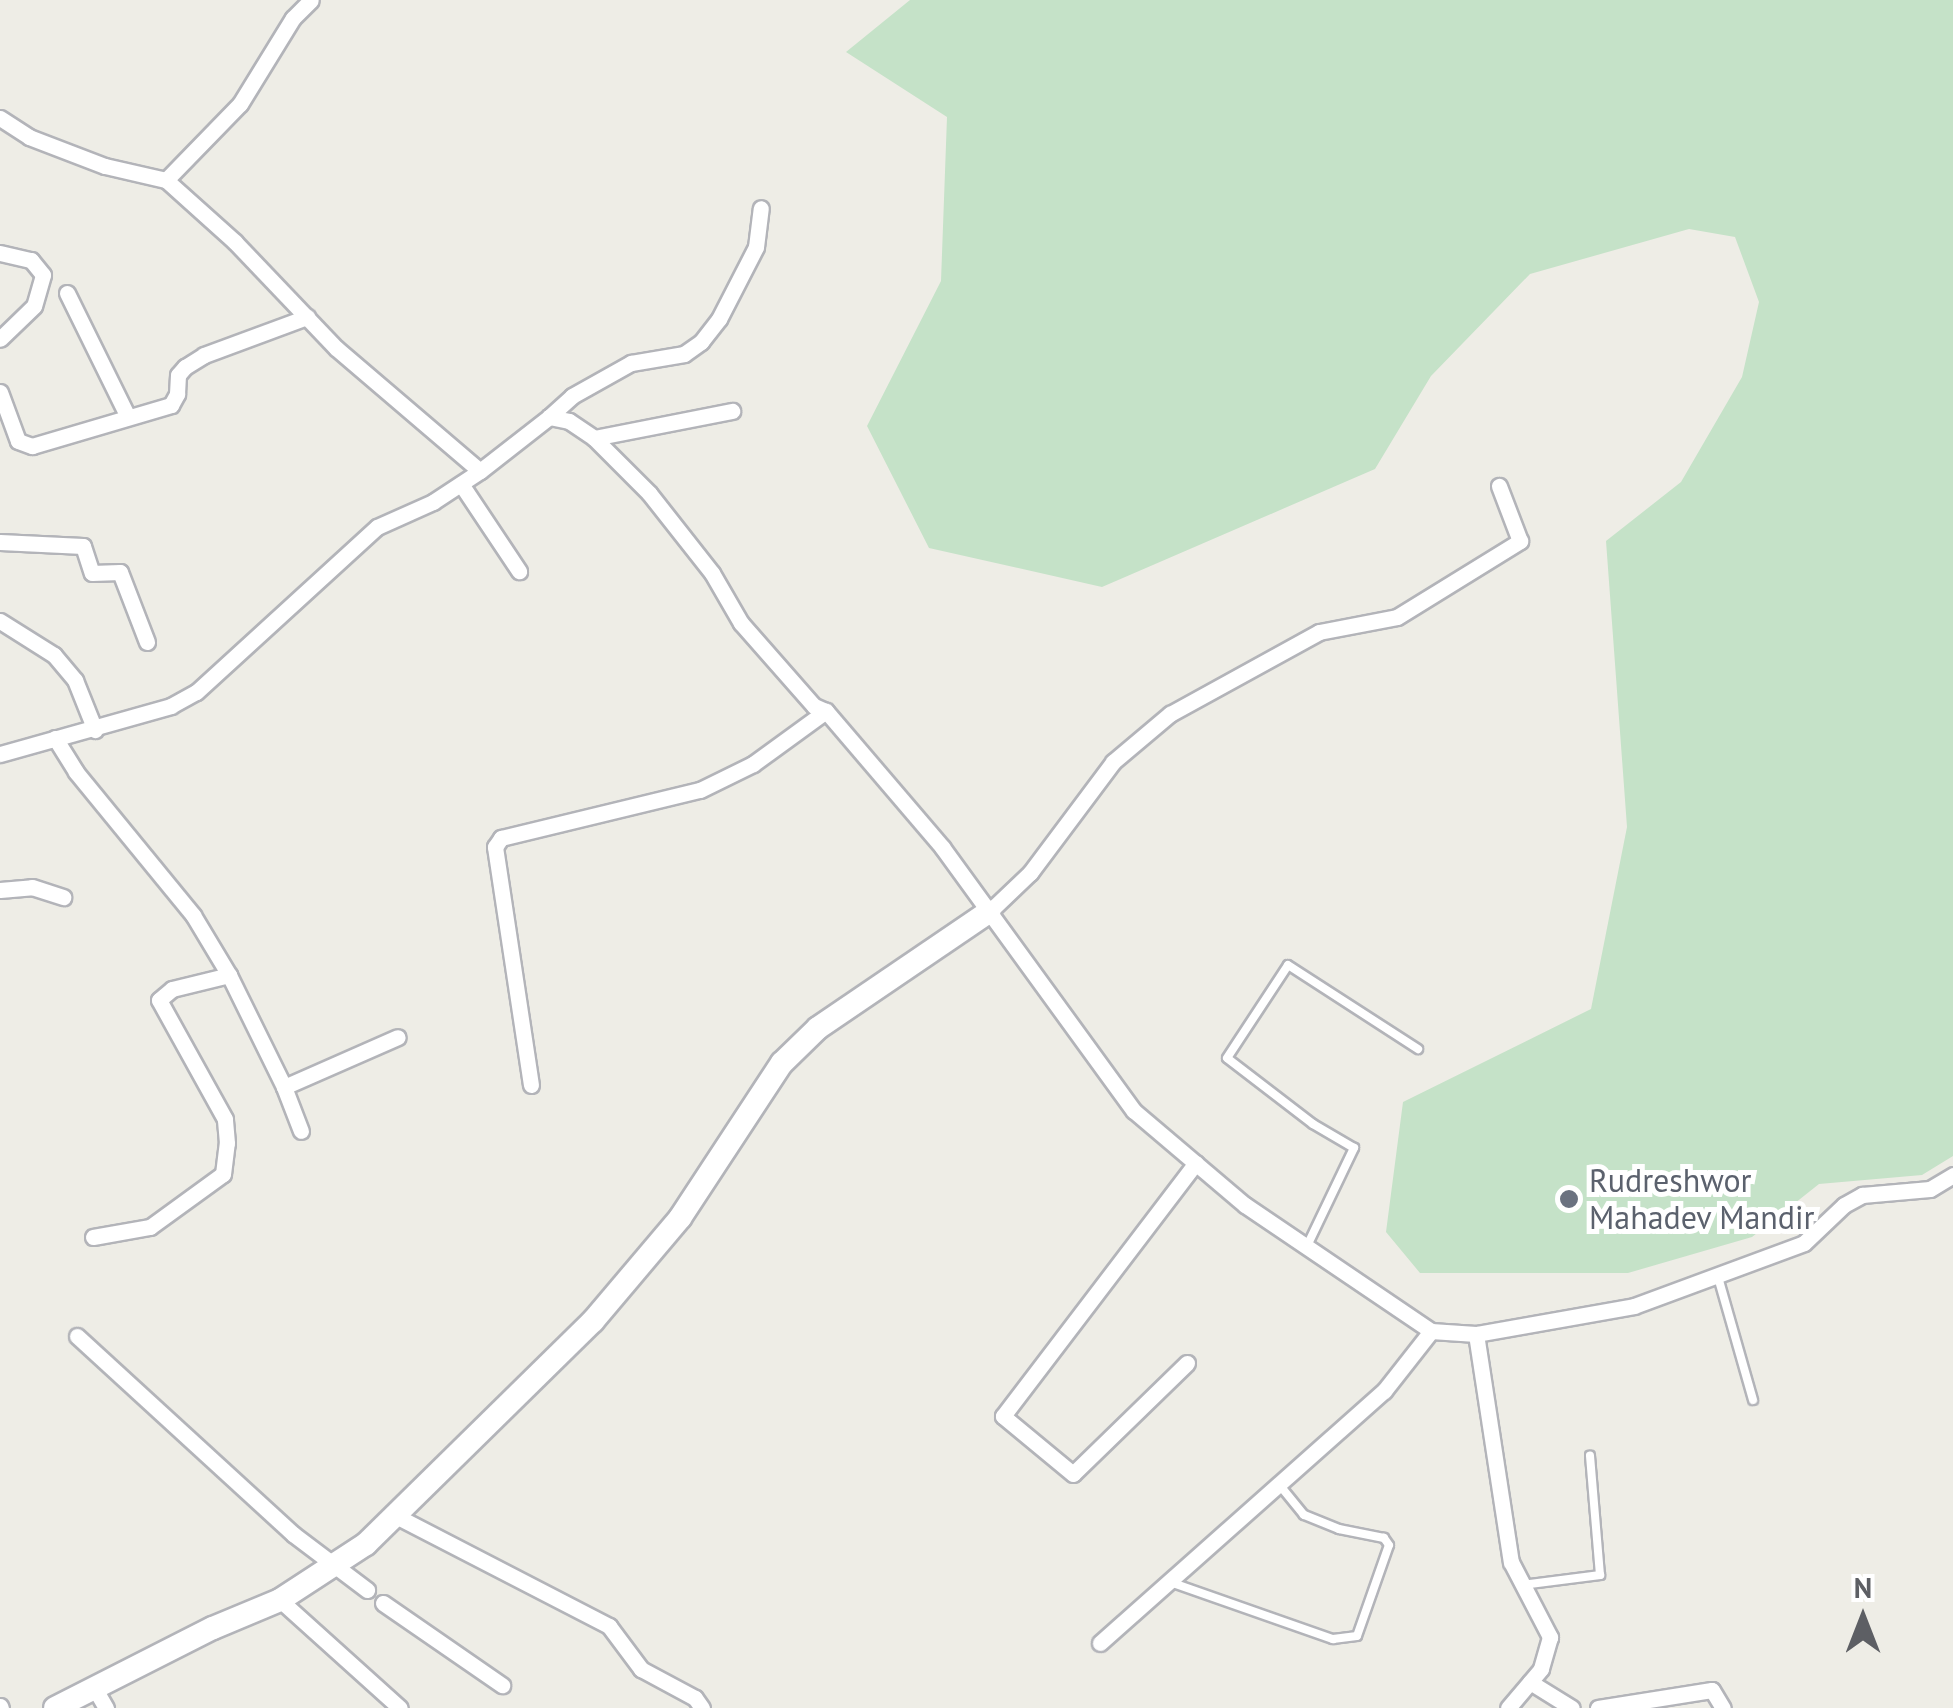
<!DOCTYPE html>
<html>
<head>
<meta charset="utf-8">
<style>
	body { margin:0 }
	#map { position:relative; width:1953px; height:1708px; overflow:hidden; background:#eeede6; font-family:"PT Sans",sans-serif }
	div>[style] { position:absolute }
	.green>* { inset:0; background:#c5e2c8 }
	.roads { filter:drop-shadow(2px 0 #b3b4b9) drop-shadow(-2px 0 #b3b4b9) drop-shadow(0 2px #b3b4b9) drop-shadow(0 -2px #b3b4b9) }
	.lane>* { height:8px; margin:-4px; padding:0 4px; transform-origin:4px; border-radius:4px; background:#fff }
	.street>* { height:15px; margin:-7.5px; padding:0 7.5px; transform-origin:7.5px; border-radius:7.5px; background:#fff }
	.secondary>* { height:22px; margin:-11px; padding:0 11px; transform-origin:11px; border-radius:11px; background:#fff }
	.dots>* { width:28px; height:28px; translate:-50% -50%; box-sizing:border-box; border:5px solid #fff; border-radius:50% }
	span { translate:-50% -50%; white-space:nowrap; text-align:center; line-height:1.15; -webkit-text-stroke:10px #fff; paint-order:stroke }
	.worship-label { font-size:32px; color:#5b616d }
	.left { translate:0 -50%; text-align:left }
	.north { position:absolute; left:1813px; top:1568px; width:100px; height:100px; -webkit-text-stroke:8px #fff; paint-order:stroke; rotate:0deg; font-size:28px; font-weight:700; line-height:40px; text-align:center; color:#5d5f64 }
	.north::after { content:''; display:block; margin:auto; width:35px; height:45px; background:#5d5f64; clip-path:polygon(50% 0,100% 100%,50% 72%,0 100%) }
</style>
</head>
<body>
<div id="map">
	<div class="green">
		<i style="clip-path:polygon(910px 0,1953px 0,1953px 1156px,1922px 1175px,1819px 1184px,1752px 1237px,1628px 1273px,1420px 1273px,1386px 1232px,1403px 1102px,1591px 1009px,1627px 827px,1606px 541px,1681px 482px,1742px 377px,1759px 302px,1735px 237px,1689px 229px,1530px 274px,1431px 376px,1375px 469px,1102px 587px,929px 548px,867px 426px,941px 281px,947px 117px,846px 52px)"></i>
	</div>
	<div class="roads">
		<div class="lane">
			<i style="left:1307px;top:1246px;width:109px;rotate:-64.4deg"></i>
			<i style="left:1354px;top:1148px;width:48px;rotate:-149.7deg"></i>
			<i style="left:1313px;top:1124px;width:108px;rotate:-142.5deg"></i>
			<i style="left:1227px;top:1058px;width:111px;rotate:-56.7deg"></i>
			<i style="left:1288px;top:965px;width:155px;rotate:32.9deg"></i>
			<i style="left:1718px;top:1277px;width:128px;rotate:74.1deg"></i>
			<i style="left:1170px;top:1582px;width:173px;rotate:19.3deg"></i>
			<i style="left:1333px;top:1639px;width:24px;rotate:-7deg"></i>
			<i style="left:1357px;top:1636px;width:96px;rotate:-70.6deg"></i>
			<i style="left:1389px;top:1545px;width:9px;rotate:-126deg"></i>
			<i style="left:1384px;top:1538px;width:46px;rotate:-168.7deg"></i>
			<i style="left:1339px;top:1529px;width:38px;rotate:-158deg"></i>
			<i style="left:1304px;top:1515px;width:41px;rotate:-129.1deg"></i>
			<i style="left:1522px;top:1585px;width:79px;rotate:-7.3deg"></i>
			<i style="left:1600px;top:1575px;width:120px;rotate:-94.8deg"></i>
		</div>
		<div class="street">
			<i style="left:0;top:118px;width:35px;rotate:33deg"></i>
			<i style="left:29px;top:137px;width:81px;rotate:20.9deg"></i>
			<i style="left:105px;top:166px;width:63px;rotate:12.9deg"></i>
			<i style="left:166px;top:180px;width:93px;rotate:41.9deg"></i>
			<i style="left:235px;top:242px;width:146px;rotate:46.4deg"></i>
			<i style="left:336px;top:348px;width:189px;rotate:40.5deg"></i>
			<i style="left:480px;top:471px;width:56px;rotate:146.6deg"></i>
			<i style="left:433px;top:502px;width:61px;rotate:155.9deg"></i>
			<i style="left:377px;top:527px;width:245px;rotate:137.6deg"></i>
			<i style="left:196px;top:692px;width:29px;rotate:151deg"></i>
			<i style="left:171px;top:706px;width:178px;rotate:164.3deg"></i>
			<i style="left:166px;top:180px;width:106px;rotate:-45.8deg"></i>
			<i style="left:240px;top:104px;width:101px;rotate:-58.4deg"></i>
			<i style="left:293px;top:18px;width:25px;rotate:-45deg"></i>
			<i style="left:0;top:253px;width:32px;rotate:13deg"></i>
			<i style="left:31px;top:260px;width:19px;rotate:51deg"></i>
			<i style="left:43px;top:275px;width:32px;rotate:106deg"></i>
			<i style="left:34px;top:306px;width:47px;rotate:135.9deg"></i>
			<i style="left:67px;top:293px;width:138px;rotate:63.8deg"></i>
			<i style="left:0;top:392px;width:52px;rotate:69.8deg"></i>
			<i style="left:18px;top:441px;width:15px;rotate:20deg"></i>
			<i style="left:32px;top:446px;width:145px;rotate:-16.4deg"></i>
			<i style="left:171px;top:405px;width:13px;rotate:-61deg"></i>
			<i style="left:177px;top:394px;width:19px;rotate:-87deg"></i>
			<i style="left:178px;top:375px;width:11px;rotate:-49deg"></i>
			<i style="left:185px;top:367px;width:22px;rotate:-32deg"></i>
			<i style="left:204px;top:355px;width:110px;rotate:-20.3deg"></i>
			<i style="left:549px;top:417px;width:31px;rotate:-42deg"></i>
			<i style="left:572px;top:396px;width:68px;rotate:-29.2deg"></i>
			<i style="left:631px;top:363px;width:54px;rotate:-9.6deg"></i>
			<i style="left:684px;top:354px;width:21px;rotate:-35deg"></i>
			<i style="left:701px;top:342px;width:29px;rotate:-52deg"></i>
			<i style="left:719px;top:319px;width:81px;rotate:-62.8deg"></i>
			<i style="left:756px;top:247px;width:39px;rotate:-83deg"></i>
			<i style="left:594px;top:438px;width:141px;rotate:-11.1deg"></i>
			<i style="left:480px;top:471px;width:88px;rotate:-38deg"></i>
			<i style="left:549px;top:417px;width:20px;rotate:11deg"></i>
			<i style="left:569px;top:421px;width:30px;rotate:34deg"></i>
			<i style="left:594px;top:438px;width:78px;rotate:45deg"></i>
			<i style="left:649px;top:493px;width:102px;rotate:51.8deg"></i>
			<i style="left:712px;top:573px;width:58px;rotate:59.9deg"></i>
			<i style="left:741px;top:623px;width:111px;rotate:48.7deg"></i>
			<i style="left:814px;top:706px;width:13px;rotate:23deg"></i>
			<i style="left:826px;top:711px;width:179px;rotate:49.5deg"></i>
			<i style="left:942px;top:847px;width:326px;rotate:54deg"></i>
			<i style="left:1134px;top:1111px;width:145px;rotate:40.3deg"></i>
			<i style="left:1245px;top:1205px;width:225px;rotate:34.1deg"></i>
			<i style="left:1431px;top:1331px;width:45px;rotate:3.8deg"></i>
			<i style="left:1476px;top:1334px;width:160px;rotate:-10deg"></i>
			<i style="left:1634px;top:1306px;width:181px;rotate:-20.3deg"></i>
			<i style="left:1804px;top:1243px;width:55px;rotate:-43.5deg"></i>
			<i style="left:1844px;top:1205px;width:21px;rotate:-29deg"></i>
			<i style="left:1862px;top:1195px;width:68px;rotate:-5deg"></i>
			<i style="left:1930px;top:1189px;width:27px;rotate:-31deg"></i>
			<i style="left:461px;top:484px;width:105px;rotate:56.3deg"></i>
			<i style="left:0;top:542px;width:83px;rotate:2.8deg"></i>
			<i style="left:83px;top:546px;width:28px;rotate:72deg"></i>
			<i style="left:92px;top:573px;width:28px;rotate:-2deg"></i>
			<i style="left:120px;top:572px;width:75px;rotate:68.9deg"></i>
			<i style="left:0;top:621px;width:64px;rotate:32.2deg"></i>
			<i style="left:54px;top:655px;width:33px;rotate:50deg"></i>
			<i style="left:75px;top:680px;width:54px;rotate:68.2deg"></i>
			<i style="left:55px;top:738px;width:40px;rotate:58deg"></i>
			<i style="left:76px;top:772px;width:185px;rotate:50.7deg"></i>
			<i style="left:193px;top:915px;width:70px;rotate:59deg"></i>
			<i style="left:229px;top:975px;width:125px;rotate:63.8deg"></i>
			<i style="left:284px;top:1087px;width:124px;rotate:-23.7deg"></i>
			<i style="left:0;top:890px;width:32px;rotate:-5deg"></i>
			<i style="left:32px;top:887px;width:33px;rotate:18deg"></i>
			<i style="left:989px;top:912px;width:57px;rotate:-43.6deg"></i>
			<i style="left:1030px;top:873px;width:139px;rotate:-53.2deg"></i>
			<i style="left:1113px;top:762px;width:75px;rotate:-40.1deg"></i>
			<i style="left:1170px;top:714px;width:170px;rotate:-28.8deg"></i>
			<i style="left:1319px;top:632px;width:79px;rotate:-10.9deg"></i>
			<i style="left:1397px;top:617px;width:145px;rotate:-31.7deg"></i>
			<i style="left:1520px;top:541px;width:59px;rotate:-110.9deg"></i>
			<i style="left:531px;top:1085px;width:241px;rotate:-98.6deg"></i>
			<i style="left:495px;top:847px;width:11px;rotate:-56deg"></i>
			<i style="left:501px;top:838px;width:205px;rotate:-13.6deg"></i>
			<i style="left:700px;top:790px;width:59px;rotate:-26.1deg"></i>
			<i style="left:753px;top:764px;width:90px;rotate:-36deg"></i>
			<i style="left:284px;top:1087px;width:47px;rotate:68.9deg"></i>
			<i style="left:93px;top:1237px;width:58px;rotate:-10deg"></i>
			<i style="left:150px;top:1227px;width:90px;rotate:-36deg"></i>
			<i style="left:223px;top:1174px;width:31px;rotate:-83deg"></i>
			<i style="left:227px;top:1143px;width:24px;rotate:-95deg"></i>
			<i style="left:225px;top:1119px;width:136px;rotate:-119deg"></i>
			<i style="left:159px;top:1000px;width:17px;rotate:-40deg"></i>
			<i style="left:172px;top:989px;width:59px;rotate:-13.8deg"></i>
			<i style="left:1476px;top:1334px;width:231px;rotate:81.3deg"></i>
			<i style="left:1511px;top:1562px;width:85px;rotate:62.5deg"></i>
			<i style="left:1550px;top:1637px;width:33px;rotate:106deg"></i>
			<i style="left:1541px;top:1669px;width:51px;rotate:130.2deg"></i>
			<i style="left:77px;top:1336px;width:293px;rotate:42.5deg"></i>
			<i style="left:293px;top:1534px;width:93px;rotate:37.1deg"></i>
			<i style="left:1187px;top:1363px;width:159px;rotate:135.8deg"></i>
			<i style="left:1073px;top:1474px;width:91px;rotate:-140.4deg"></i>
			<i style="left:1003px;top:1416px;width:318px;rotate:-52.7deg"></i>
			<i style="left:396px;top:1516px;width:240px;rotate:27.3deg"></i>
			<i style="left:609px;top:1626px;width:54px;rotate:53.3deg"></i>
			<i style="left:641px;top:1669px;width:61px;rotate:28.2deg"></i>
			<i style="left:695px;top:1698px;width:12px;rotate:55deg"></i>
			<i style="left:280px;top:1600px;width:161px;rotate:42deg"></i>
			<i style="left:383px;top:1603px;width:145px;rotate:34.6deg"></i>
			<i style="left:1100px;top:1643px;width:380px;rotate:-41.6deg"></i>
			<i style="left:1384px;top:1391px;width:76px;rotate:-51.9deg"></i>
			<i style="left:1530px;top:1682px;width:49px;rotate:31.8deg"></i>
			<i style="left:95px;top:1689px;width:22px;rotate:60deg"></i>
			<i style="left:0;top:1706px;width:2px;rotate:63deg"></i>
			<i style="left:1598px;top:1708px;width:115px;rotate:-9deg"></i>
			<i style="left:1712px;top:1690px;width:21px;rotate:59deg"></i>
		</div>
		<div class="secondary">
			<i style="left:55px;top:1708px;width:177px;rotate:-26.9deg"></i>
			<i style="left:213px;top:1628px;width:73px;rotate:-22.7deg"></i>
			<i style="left:280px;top:1600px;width:103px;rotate:-33.1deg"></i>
			<i style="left:366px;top:1544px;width:318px;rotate:-44.5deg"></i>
			<i style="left:593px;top:1321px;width:135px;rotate:-49.8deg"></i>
			<i style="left:680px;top:1218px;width:186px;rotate:-56.7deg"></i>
			<i style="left:782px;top:1063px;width:50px;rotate:-44.2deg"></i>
			<i style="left:818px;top:1028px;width:207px;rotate:-34.2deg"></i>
		</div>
	</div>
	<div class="dots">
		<i style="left:1569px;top:1199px;background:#6b7280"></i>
	</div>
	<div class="worship-label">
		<span class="left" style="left:1589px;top:1199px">Rudreshwor<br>Mahadev Mandir</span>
	</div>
	<div class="north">N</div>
</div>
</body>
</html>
